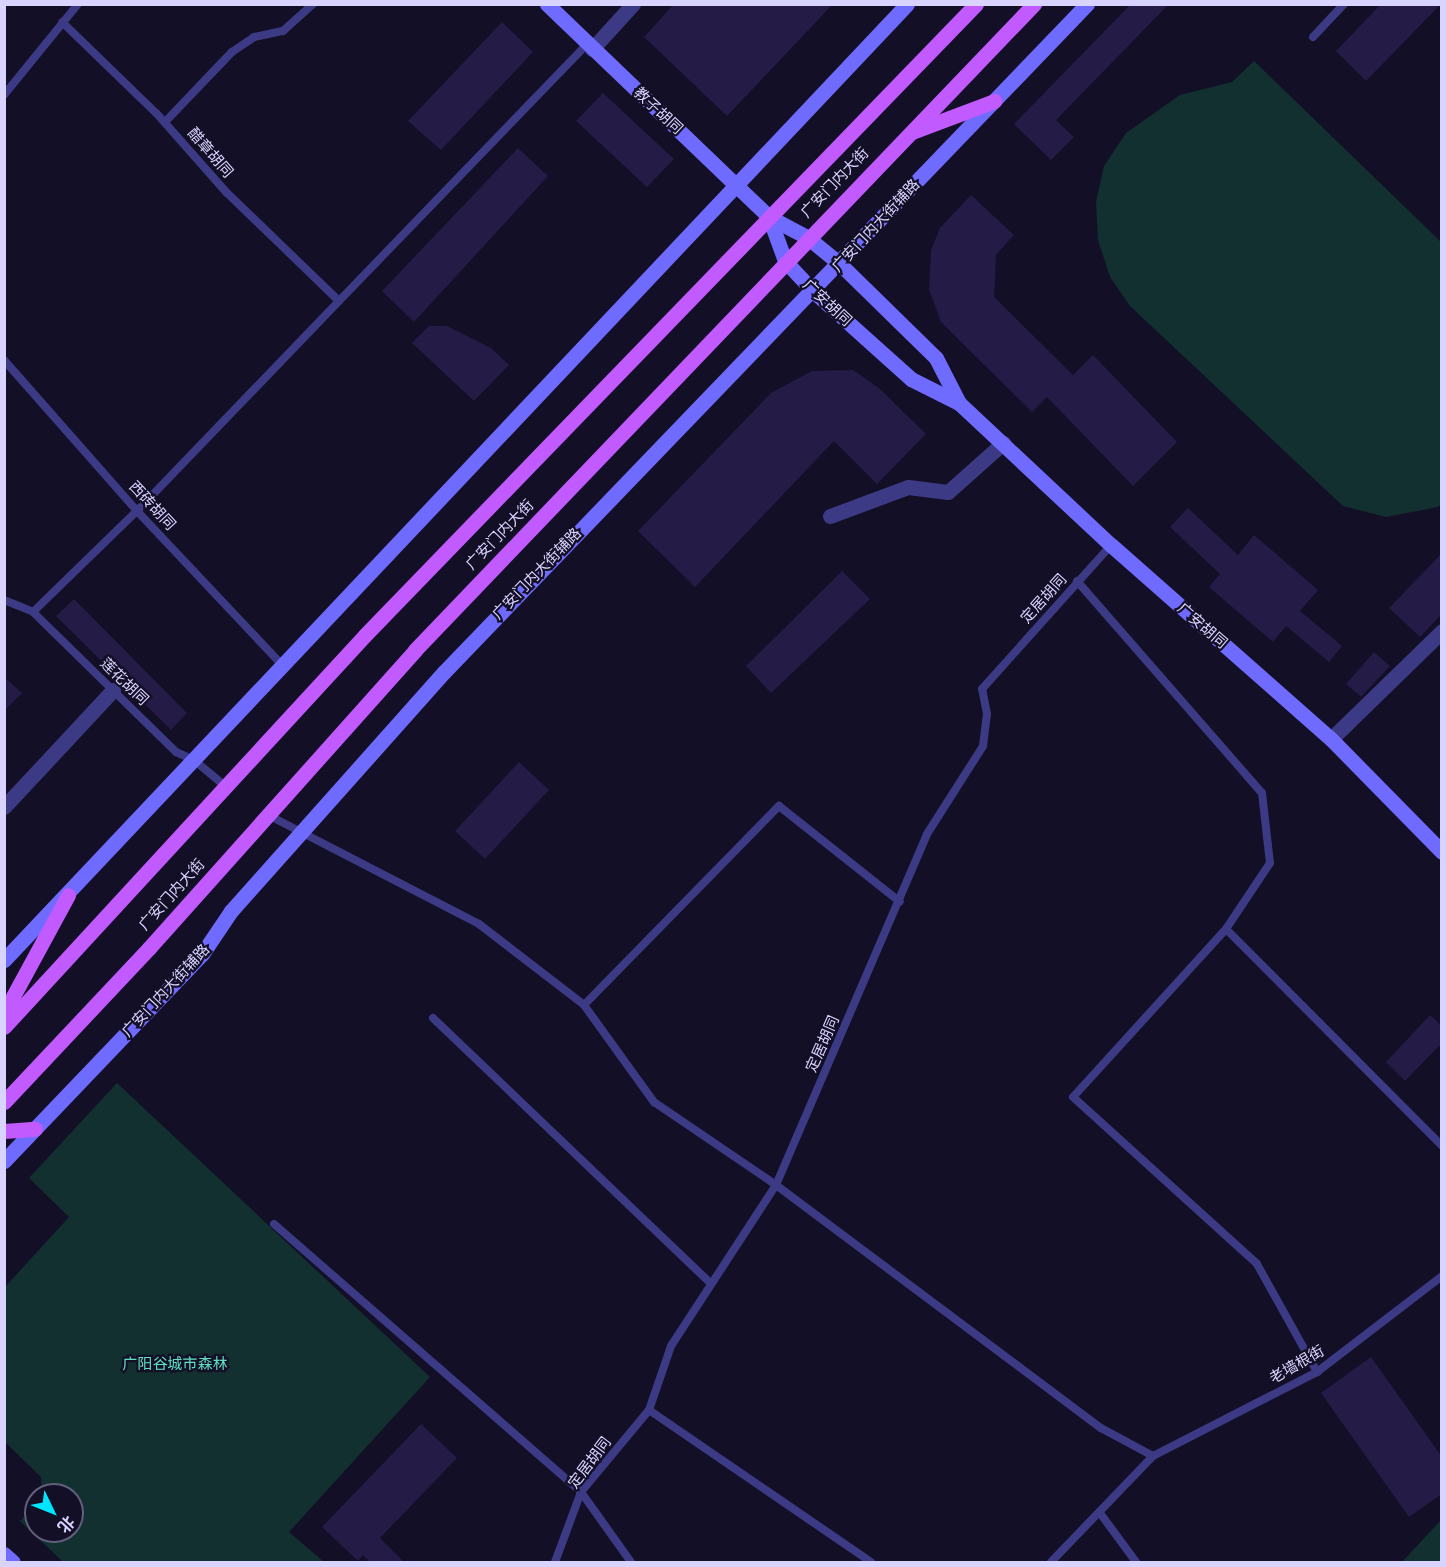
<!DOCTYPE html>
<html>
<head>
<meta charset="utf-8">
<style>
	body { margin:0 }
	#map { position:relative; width:1446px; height:1567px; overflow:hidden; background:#130f26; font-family:Raleway,"Noto Sans SC",sans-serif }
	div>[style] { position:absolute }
	.green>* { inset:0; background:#12302f }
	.building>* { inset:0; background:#241b47 }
	.lane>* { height:8px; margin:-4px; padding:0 4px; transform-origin:4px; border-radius:4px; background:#3d3a85 }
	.street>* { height:15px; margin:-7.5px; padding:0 7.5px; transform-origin:7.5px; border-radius:7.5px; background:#3d3a85 }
	.secondary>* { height:15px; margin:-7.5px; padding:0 7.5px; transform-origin:7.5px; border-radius:7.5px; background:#6f6bff }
	.primary>* { height:15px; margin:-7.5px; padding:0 7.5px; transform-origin:7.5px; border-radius:7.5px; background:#c25bff }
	span { translate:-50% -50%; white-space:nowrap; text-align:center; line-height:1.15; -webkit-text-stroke:4.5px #130f26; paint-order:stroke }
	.street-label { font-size:15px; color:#d9d4ff }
	.park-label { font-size:15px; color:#5fe0c0 }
	.frame { position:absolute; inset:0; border:6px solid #d9d4ff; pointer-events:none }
	.north { position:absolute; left:24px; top:1483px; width:60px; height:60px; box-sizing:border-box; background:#130f26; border:2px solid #625e7d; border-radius:50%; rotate:133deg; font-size:16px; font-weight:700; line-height:24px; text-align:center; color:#d9d4ff }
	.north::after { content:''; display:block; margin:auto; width:21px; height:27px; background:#00e5ff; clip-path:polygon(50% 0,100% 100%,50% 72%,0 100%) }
</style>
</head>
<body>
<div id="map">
	<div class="green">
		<i style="clip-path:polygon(1254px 61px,1441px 242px,1442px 503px,1438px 507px,1386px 517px,1343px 506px,1130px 306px,1110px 277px,1098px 240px,1096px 202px,1104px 166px,1126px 133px,1180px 95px,1232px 82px)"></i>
		<i style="clip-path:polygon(117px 1083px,430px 1377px,289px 1532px,324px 1562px,63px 1562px,20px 1521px,36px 1502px,36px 1531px,72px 1531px,72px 1495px,42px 1495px,41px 1477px,5px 1442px,5px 1287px,69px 1217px,29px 1178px)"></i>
		<i style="clip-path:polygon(1441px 1520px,1441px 1562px,1402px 1562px)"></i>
	</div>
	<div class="building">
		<i style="clip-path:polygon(674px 4px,833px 4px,727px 116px,644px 37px)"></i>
		<i style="clip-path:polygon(1131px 4px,1169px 4px,1056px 120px,1074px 137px,1051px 160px,1014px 124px)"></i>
		<i style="clip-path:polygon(1381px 4px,1441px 4px,1366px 81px,1336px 51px)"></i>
		<i style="clip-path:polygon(502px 22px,533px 52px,441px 150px,408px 121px)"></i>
		<i style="clip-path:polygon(603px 93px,674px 159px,647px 187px,576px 121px)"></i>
		<i style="clip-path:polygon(518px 148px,548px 176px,414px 322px,382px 291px)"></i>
		<i style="clip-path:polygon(971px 195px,1014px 235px,996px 255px,994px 297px,1073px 375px,1093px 355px,1177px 442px,1133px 486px,1047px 397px,1032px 412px,941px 322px,929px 289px,931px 250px,940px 228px)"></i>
		<i style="clip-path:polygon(429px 326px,447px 326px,491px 348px,509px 365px,474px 401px,412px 343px)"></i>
		<i style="clip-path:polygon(853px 370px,880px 389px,926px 434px,877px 484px,834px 441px,695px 587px,638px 531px,771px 393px,812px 371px)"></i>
		<i style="clip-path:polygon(1188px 508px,1238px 555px,1254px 535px,1318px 590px,1300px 611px,1342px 646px,1329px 662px,1286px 626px,1273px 642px,1209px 587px,1220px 574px,1170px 527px)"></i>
		<i style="clip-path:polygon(1442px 553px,1442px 614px,1420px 637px,1389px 608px)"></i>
		<i style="clip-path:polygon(842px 571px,870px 599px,771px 693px,746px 666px)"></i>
		<i style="clip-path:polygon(74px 599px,187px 713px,171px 730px,56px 616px)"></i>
		<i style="clip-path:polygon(1374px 652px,1390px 666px,1361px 697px,1346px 684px)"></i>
		<i style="clip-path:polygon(4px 677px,22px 693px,4px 711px)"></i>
		<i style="clip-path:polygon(519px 762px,549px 790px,485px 859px,455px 831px)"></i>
		<i style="clip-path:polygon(1430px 1015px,1442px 1026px,1442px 1043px,1405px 1081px,1386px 1062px)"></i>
		<i style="clip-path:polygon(1371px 1357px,1442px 1457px,1442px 1494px,1409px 1517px,1321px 1393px)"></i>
		<i style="clip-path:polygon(421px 1424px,457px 1458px,380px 1538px,405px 1563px,371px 1563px,363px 1555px,358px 1561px,322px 1527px)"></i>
	</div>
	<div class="lane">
		<i style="left:1313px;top:37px;width:45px;rotate:-46.8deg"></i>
		<i style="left:4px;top:95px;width:117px;rotate:-50.9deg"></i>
		<i style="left:165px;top:122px;width:97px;rotate:-46.3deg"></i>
		<i style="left:232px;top:52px;width:27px;rotate:-34deg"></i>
		<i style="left:254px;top:37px;width:30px;rotate:-12deg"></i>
		<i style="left:283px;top:31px;width:40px;rotate:-42deg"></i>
		<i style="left:339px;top:301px;width:357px;rotate:-46deg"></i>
		<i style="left:4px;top:360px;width:201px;rotate:48.6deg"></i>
		<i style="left:137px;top:511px;width:213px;rotate:46.7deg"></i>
		<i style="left:1077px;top:581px;width:281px;rotate:48.9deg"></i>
		<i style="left:1262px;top:793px;width:70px;rotate:83.5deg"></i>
		<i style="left:1270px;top:863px;width:79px;rotate:123.7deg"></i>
		<i style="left:1226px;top:929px;width:227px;rotate:132.3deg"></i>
		<i style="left:1073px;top:1097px;width:248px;rotate:42.2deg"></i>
		<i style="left:1257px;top:1264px;width:124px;rotate:60.9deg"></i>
		<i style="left:4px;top:600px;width:31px;rotate:22deg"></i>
		<i style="left:33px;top:612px;width:200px;rotate:44.4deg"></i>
		<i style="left:176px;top:752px;width:20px;rotate:24deg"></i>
		<i style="left:194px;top:760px;width:39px;rotate:40deg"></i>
		<i style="left:33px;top:612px;width:145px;rotate:-44.2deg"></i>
		<i style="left:137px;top:511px;width:291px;rotate:-46.1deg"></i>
		<i style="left:339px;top:301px;width:156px;rotate:-136deg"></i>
		<i style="left:227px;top:193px;width:106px;rotate:-131.5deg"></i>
		<i style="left:157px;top:114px;width:132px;rotate:-135.9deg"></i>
		<i style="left:268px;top:815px;width:237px;rotate:27.3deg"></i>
		<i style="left:479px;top:924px;width:133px;rotate:37.6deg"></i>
		<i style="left:584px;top:1005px;width:120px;rotate:54.2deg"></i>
		<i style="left:654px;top:1102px;width:148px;rotate:34.2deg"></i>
		<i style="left:776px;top:1185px;width:406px;rotate:36.8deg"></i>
		<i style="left:1101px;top:1428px;width:59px;rotate:28.3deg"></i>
		<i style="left:1153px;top:1456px;width:147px;rotate:133.9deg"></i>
		<i style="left:1226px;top:929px;width:306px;rotate:45.1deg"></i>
		<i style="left:584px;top:1005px;width:279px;rotate:-45.6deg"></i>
		<i style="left:779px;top:806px;width:154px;rotate:38.4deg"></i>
		<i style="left:433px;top:1018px;width:383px;rotate:43.7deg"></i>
		<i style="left:274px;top:1224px;width:408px;rotate:41.1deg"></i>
		<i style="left:581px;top:1492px;width:86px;rotate:54.5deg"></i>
		<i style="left:649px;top:1410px;width:269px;rotate:34.4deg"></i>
		<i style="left:1153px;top:1456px;width:184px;rotate:-27.1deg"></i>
		<i style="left:1317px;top:1372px;width:158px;rotate:-37.5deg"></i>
		<i style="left:1100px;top:1513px;width:61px;rotate:53.7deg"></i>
		<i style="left:555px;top:1562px;width:75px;rotate:-69.6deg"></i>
		<i style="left:581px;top:1492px;width:107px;rotate:-50.3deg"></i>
		<i style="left:649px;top:1410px;width:68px;rotate:-71deg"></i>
		<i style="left:671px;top:1346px;width:192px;rotate:-56.9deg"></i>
		<i style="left:776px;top:1185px;width:382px;rotate:-66.7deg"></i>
		<i style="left:927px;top:834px;width:104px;rotate:-57.5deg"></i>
		<i style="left:983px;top:746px;width:32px;rotate:-83deg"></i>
		<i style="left:987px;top:714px;width:25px;rotate:-101deg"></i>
		<i style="left:982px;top:689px;width:193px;rotate:-48.1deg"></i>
	</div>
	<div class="street">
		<i style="left:592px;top:49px;width:61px;rotate:-47.7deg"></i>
		<i style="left:830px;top:516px;width:83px;rotate:-20.4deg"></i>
		<i style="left:908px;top:487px;width:40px;rotate:7.1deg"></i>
		<i style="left:948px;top:492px;width:74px;rotate:-41.7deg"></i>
		<i style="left:1331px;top:739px;width:155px;rotate:-44.2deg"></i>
		<i style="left:4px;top:807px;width:160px;rotate:-47deg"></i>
	</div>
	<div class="secondary">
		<i style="left:547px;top:4px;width:308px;rotate:43.8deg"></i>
		<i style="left:769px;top:217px;width:43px;rotate:27.8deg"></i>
		<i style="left:807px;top:237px;width:43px;rotate:39.3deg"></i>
		<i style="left:840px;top:264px;width:134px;rotate:44.4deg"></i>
		<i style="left:936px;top:358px;width:51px;rotate:62.9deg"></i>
		<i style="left:769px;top:217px;width:47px;rotate:70deg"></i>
		<i style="left:785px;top:261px;width:41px;rotate:47deg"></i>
		<i style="left:813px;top:291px;width:132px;rotate:41.9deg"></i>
		<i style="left:911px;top:379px;width:54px;rotate:26.6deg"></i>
		<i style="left:959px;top:403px;width:208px;rotate:43.1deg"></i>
		<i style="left:1111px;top:545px;width:293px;rotate:41.4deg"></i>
		<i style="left:1331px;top:739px;width:158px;rotate:45.5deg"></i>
		<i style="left:4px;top:960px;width:1315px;rotate:-46.63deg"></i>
		<i style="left:4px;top:1161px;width:286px;rotate:-46.3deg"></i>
		<i style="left:202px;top:954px;width:52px;rotate:-56deg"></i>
		<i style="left:231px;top:911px;width:320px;rotate:-48.3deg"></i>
		<i style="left:444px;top:672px;width:927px;rotate:-46.09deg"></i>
		<i style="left:4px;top:1554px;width:12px;rotate:42deg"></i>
	</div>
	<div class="primary">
		<i style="left:912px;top:132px;width:88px;rotate:-20.7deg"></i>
		<i style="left:4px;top:1013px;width:134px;rotate:-61.5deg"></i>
		<i style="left:4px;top:1027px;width:534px;rotate:-47.35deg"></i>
		<i style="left:366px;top:634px;width:877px;rotate:-45.92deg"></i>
		<i style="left:4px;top:1102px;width:212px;rotate:-46.7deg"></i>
		<i style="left:149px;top:948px;width:399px;rotate:-48.2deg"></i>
		<i style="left:415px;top:650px;width:895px;rotate:-46.22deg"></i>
		<i style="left:4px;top:1131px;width:31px;rotate:-4deg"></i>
	</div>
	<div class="street-label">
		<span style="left:658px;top:111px;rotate:43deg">教子胡同</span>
		<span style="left:210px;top:153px;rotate:49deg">醋章胡同</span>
		<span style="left:835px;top:183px;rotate:-46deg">广安门内大街</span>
		<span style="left:876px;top:226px;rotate:-47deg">广安门内大街辅路</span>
		<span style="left:827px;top:303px;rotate:43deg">广安胡同</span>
		<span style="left:152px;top:506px;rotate:47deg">西砖胡同</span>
		<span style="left:500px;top:535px;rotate:-46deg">广安门内大街</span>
		<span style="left:537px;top:574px;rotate:-46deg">广安门内大街辅路</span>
		<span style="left:1044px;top:599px;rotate:-48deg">定居胡同</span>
		<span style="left:1202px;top:626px;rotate:41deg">广安胡同</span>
		<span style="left:124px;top:682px;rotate:44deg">莲花胡同</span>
		<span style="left:172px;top:895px;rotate:-48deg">广安门内大街</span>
		<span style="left:166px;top:991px;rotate:-47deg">广安门内大街辅路</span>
		<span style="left:823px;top:1044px;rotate:-66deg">定居胡同</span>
		<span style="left:1297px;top:1365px;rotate:-30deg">老墙根街</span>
		<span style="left:590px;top:1463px;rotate:-53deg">定居胡同</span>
	</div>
	<div class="park-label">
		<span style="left:175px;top:1365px">广阳谷城市森林</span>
	</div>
	<div class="frame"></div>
	<div class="north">北</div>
</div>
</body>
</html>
